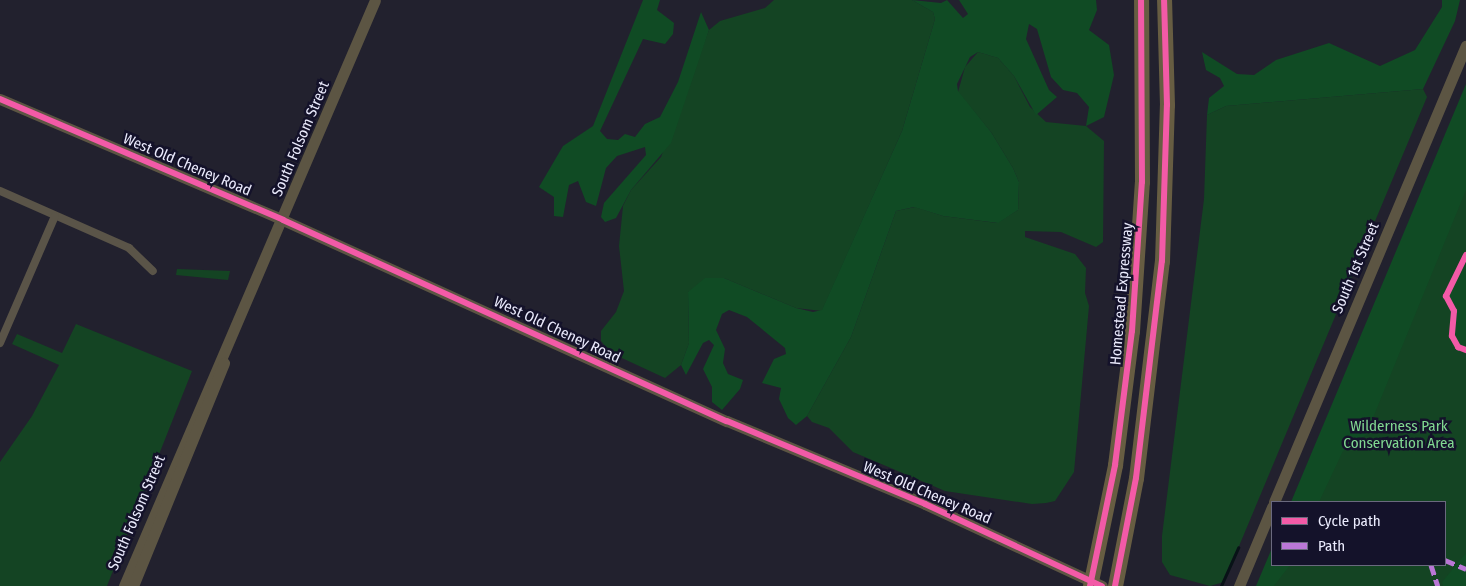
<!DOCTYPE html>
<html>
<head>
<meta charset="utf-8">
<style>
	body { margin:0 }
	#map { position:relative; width:1466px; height:586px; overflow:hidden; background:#22212e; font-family:"Fira Sans Condensed",sans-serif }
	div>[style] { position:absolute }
	.green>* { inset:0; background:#144423 }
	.forest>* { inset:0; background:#104b24 }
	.stream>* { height:2.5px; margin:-1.25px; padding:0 1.25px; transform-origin:1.25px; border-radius:1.25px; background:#081217 }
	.street>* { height:8px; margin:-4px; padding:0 4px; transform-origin:4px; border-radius:4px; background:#5a5448 }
	.secondary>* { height:11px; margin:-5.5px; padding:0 5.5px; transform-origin:5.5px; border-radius:5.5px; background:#5c5543 }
	.highway>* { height:15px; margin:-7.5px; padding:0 7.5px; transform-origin:7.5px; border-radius:7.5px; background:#675d42 }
	.quiet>* { height:5px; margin-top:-2.5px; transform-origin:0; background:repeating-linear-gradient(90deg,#ba77d6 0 10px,transparent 0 15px) }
	.cycleway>* { height:6px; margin:-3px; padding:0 3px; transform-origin:3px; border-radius:3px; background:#f35aa7 }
	span { translate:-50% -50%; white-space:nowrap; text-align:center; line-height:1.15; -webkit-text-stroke:5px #14122a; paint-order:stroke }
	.street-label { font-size:15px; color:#ebebfd }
	.park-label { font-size:15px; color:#81d891 }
	.legend { position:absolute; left:1271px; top:501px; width:175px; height:65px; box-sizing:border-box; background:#14122a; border:1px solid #6a697e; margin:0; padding:6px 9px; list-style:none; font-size:15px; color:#ebebfd }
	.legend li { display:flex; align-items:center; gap:10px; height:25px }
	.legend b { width:25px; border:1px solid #6a697e }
</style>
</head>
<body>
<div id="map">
	<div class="green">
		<i style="clip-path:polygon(774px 0,912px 0,933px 12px,935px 19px,902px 131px,822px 311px,796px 308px,724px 278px,688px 292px,689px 343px,681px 365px,665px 378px,611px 353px,601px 341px,601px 331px,616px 312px,624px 291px,619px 246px,623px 206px,631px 190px,661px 157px,709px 30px,720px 21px,765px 8px)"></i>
		<i style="clip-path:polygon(978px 52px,998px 58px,1014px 76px,1030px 107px,1046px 122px,1086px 126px,1104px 141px,1103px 242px,1096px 247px,1061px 232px,1025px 231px,1025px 237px,1075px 254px,1086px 268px,1085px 293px,1089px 306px,1074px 472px,1055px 501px,1046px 503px,1032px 504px,945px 491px,853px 452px,829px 428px,812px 422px,807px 416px,851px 337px,896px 211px,915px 207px,943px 216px,997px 223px,1018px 210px,1019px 182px,1013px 168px,991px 132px,958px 92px,965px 67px)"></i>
		<i style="clip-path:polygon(1423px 89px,1427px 97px,1224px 582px,1210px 586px,1170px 575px,1162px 562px,1162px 536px,1204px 199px,1207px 115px,1226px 106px)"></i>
		<i style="clip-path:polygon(1466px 100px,1466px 586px,1263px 586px,1272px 565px,1445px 565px,1445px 502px,1298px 502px)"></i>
		<i style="clip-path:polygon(177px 269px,230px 271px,228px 280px,176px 275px)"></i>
		<i style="clip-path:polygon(76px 324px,192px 371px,107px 586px,0 586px,0 462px,32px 416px,59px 365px,12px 344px,17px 334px,62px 353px)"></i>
	</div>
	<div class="forest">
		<i style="clip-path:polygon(643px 0,660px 0,657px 10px,674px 23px,673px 34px,665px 44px,643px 39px,600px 131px,607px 139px,618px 140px,625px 134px,635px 137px,645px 124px,660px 117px,678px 82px,701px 12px,709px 30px,671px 143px,631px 190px,616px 218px,605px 222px,601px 217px,604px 203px,646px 155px,645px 147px,617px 156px,606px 168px,596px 206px,586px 202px,578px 181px,569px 185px,563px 217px,554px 216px,554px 197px,539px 187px,563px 146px,593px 126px)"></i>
		<i style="clip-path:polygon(912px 0,941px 3px,947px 0,963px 18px,968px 14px,959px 0,1096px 0,1097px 10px,1089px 30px,1109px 45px,1114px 75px,1104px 117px,1086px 126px,1089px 107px,1077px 93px,1063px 90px,1051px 77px,1037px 29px,1029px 24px,1026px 39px,1049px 90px,1057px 97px,1036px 115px,1014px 76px,998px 58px,978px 52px,970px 57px,957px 84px,958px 91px,991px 132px,1013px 168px,1019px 182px,1018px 210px,998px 223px,943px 216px,914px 207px,896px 211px,851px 337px,807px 416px,796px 425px,788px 418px,779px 399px,781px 388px,762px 383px,774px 359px,786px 354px,785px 348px,747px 317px,729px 310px,722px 314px,716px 330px,725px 349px,723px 363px,728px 374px,743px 380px,740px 389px,722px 410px,712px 402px,712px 387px,703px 369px,714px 345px,709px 340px,703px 343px,686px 375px,681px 365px,689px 343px,688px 292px,705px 278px,724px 278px,796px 308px,813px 312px,822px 310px,902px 131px,935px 19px,933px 12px)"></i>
		<i style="clip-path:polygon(1442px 0,1460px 0,1455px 21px,1423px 89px,1226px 106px,1207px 115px,1209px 98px,1224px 86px,1220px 78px,1206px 70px,1202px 52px,1237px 74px,1254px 75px,1276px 60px,1329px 43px,1380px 66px,1415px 50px,1442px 7px)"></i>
		<i style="clip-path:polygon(1466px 84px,1466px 190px,1366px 435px,1343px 451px,1319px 502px,1291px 502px)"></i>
		<i style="clip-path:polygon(1466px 263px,1466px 348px,1452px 347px,1450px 291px)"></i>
		<i style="clip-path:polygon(1272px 548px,1272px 565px,1290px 565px,1274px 586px,1256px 586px)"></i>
		<i style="clip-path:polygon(1466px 553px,1466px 586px,1443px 586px,1442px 582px)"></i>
	</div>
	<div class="stream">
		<i style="left:1221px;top:586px;width:42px;rotate:-65.9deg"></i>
	</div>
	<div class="street">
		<i style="left:0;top:191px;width:141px;rotate:23.8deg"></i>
		<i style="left:129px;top:248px;width:33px;rotate:44deg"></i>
		<i style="left:0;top:343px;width:138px;rotate:-66.6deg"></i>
	</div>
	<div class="secondary">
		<i style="left:0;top:99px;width:308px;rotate:23.1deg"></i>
		<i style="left:283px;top:220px;width:487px;rotate:24.4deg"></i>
		<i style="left:727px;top:421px;width:215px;rotate:22.7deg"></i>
		<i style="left:925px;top:504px;width:195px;rotate:24.9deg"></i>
		<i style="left:1274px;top:502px;width:495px;rotate:-67.2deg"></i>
		<i style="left:124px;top:586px;width:637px;rotate:-66.81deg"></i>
		<i style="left:133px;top:586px;width:241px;rotate:-67.8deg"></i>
		<i style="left:1239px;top:586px;width:86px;rotate:-67.3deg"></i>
	</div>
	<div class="highway">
		<i style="left:1090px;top:586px;width:124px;rotate:-78.3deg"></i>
		<i style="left:1115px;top:465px;width:135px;rotate:-82.8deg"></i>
		<i style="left:1132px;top:331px;width:149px;rotate:-86.2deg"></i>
		<i style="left:1142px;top:182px;width:182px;rotate:-90.3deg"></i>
		<i style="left:1115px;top:586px;width:110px;rotate:-79deg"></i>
		<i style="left:1136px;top:478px;width:219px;rotate:-83.2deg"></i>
		<i style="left:1162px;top:261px;width:156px;rotate:-88.2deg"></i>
		<i style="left:1167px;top:105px;width:105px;rotate:-91.6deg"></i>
	</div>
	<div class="quiet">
		<i style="left:1445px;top:560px;width:23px;rotate:23deg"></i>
		<i style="left:1431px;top:565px;width:22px;rotate:72deg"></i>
	</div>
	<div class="cycleway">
		<i style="left:0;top:99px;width:308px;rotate:23.1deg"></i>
		<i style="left:283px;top:220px;width:487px;rotate:24.4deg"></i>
		<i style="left:727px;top:421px;width:215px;rotate:22.7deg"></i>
		<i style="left:925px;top:504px;width:195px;rotate:24.9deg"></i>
		<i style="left:1466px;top:255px;width:46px;rotate:116deg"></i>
		<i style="left:1446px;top:296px;width:17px;rotate:62deg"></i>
		<i style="left:1454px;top:311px;width:25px;rotate:95deg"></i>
		<i style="left:1452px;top:336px;width:13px;rotate:61deg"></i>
		<i style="left:1458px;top:347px;width:9px;rotate:21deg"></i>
		<i style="left:1090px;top:586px;width:124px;rotate:-78.3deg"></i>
		<i style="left:1115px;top:465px;width:135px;rotate:-82.8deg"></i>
		<i style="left:1132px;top:331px;width:149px;rotate:-86.2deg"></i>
		<i style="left:1142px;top:182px;width:182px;rotate:-90.3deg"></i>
		<i style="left:1115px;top:586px;width:110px;rotate:-79deg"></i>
		<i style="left:1136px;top:478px;width:219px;rotate:-83.2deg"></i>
		<i style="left:1162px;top:261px;width:156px;rotate:-88.2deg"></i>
		<i style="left:1167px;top:105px;width:105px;rotate:-91.6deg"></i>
	</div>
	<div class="street-label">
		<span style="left:301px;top:139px;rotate:-67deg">South Folsom Street</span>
		<span style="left:187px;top:165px;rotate:23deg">West Old Cheney Road</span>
		<span style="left:1356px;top:268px;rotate:-67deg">South 1st Street</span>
		<span style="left:1122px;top:294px;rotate:-85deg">Homestead Expressway</span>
		<span style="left:557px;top:330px;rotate:25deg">West Old Cheney Road</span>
		<span style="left:927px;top:493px;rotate:23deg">West Old Cheney Road</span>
		<span style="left:137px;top:513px;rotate:-67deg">South Folsom Street</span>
	</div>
	<div class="park-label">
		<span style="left:1399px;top:435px">Wilderness Park<br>Conservation Area</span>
	</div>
	<ul class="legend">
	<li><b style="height:6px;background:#f35aa7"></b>Cycle path</li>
	<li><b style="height:6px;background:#ba77d6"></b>Path</li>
	</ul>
</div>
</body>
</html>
